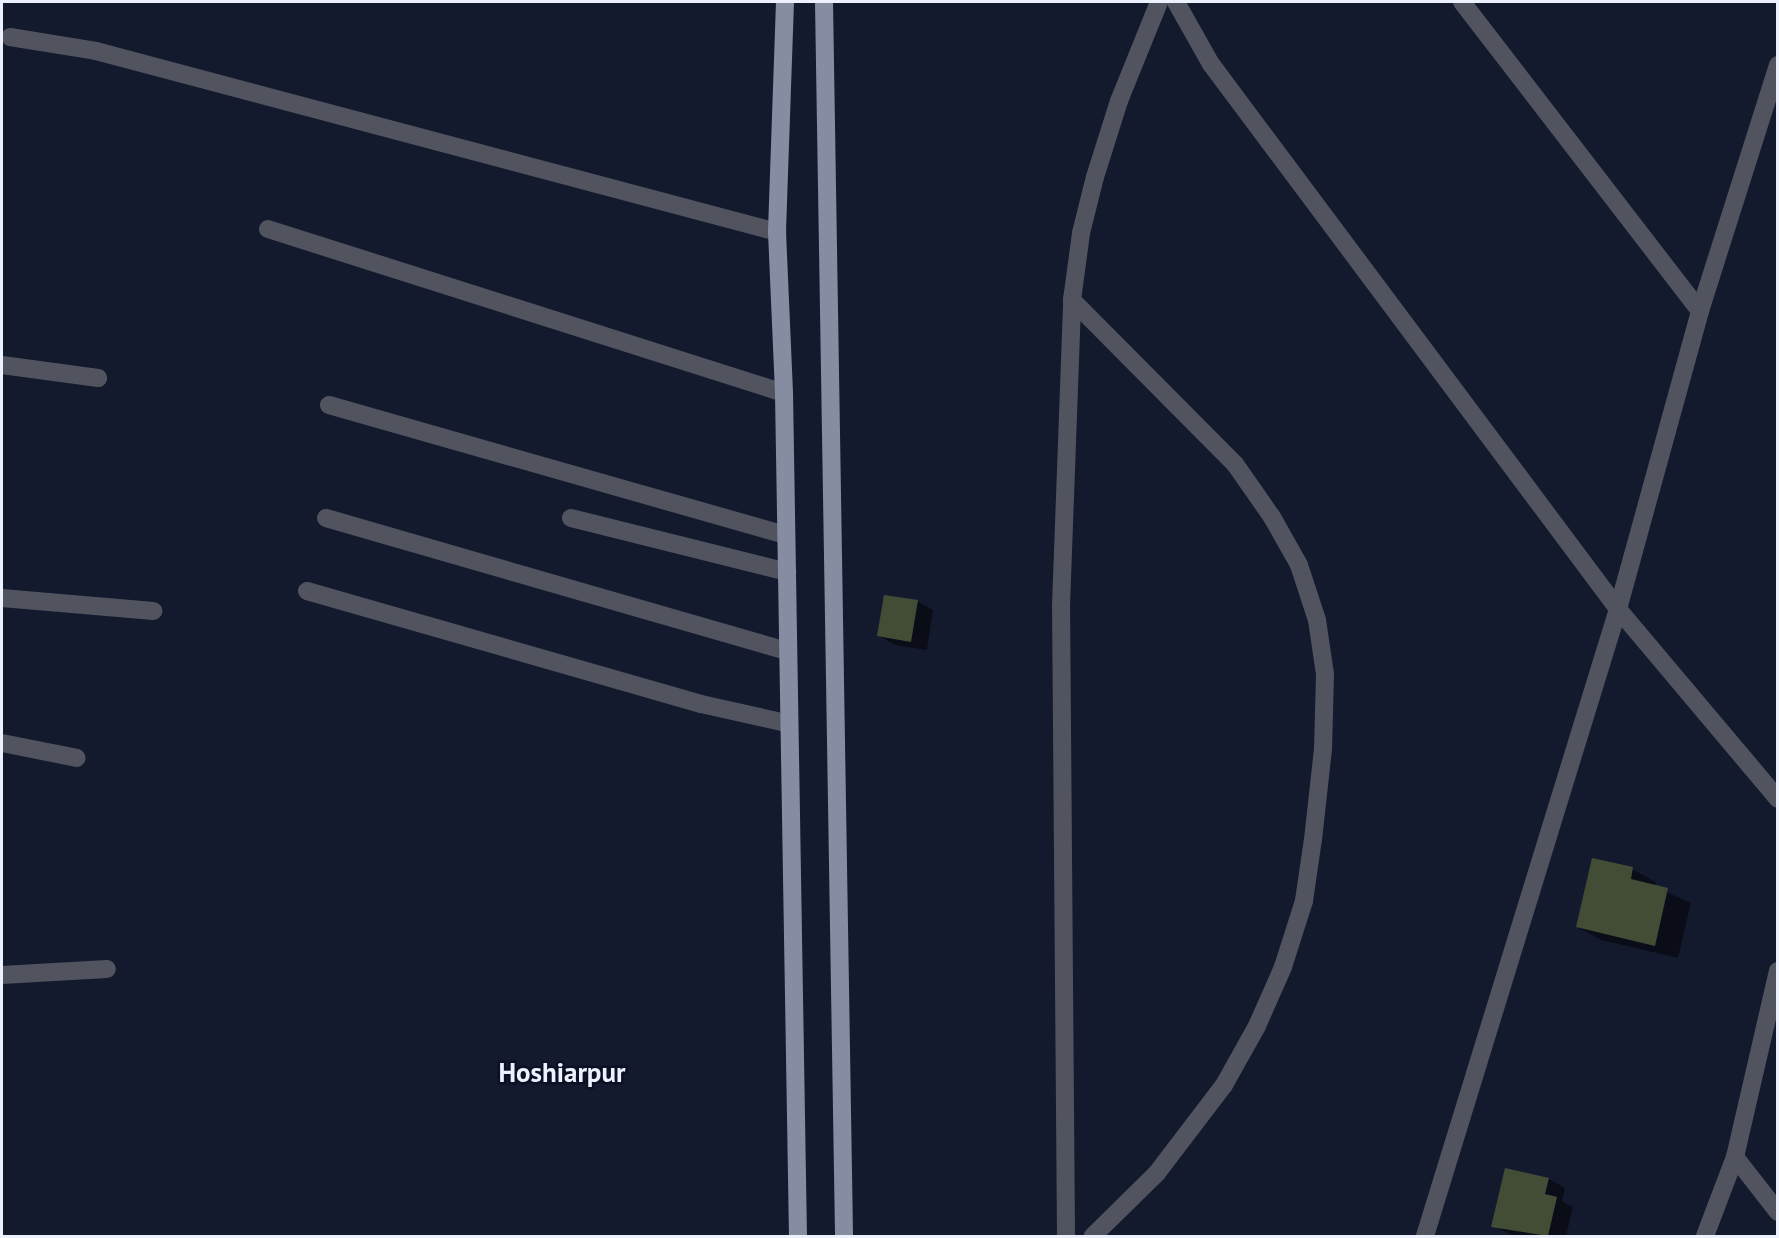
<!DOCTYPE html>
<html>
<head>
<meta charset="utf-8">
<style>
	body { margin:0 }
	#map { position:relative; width:1779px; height:1238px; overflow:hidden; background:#141a2e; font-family:"PT Sans",sans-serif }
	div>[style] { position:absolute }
	.shadow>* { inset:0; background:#0007 }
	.building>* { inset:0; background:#434d36 }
	.minor>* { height:18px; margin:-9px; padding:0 9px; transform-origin:9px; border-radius:9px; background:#51545f }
	.major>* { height:18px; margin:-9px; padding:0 9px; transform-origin:9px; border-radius:9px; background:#868da3 }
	span { translate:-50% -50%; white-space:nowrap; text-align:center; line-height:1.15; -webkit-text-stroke:5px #0c1024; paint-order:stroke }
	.town-label { font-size:27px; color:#edf1fd; font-weight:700 }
	.frame { position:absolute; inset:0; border:3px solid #edf1fd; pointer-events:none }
</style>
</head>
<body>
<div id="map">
	<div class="shadow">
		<i style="clip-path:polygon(917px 601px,933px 610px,927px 650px,895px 645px,879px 636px)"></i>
		<i style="clip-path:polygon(1632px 869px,1656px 882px,1655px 887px,1691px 903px,1678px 958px,1601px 940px,1577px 927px)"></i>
		<i style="clip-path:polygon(1506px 1169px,1549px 1179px,1565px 1188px,1562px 1201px,1573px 1207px,1566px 1236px,1515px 1236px,1493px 1226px)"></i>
	</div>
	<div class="building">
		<i style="clip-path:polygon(884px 595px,918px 600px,911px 642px,877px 636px)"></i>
		<i style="clip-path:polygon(1592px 858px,1633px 867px,1631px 879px,1668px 888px,1655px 946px,1576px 927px)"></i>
		<i style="clip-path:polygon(1505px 1168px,1549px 1178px,1545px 1194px,1557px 1197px,1548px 1236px,1491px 1227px)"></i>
	</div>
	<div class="minor">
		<i style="left:1176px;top:2px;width:71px;rotate:60.6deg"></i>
		<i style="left:1211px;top:64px;width:680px;rotate:53.25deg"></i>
		<i style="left:1618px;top:609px;width:248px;rotate:49.9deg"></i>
		<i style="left:1462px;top:2px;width:390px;rotate:52.4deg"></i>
		<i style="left:10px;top:37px;width:87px;rotate:9.2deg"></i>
		<i style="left:96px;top:51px;width:705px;rotate:14.88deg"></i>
		<i style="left:268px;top:229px;width:541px;rotate:17.63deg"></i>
		<i style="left:1072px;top:300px;width:231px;rotate:45.2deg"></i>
		<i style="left:1235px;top:464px;width:65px;rotate:55.1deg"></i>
		<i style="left:1272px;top:517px;width:55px;rotate:60.6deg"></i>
		<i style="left:1299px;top:565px;width:58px;rotate:71.9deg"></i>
		<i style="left:1317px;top:620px;width:55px;rotate:81.6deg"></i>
		<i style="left:1325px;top:674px;width:75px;rotate:91.5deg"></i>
		<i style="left:1323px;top:749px;width:91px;rotate:96.3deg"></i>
		<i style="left:1313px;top:839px;width:63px;rotate:98.3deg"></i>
		<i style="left:1304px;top:901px;width:69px;rotate:107.7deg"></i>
		<i style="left:1283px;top:967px;width:64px;rotate:113.8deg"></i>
		<i style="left:1257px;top:1026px;width:68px;rotate:119.2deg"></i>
		<i style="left:1224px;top:1085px;width:111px;rotate:127.3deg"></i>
		<i style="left:1157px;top:1173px;width:90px;rotate:135.5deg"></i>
		<i style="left:2px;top:365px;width:97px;rotate:7.7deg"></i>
		<i style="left:329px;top:405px;width:475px;rotate:15.9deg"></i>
		<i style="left:326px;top:518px;width:480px;rotate:16.1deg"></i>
		<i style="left:571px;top:518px;width:223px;rotate:14deg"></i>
		<i style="left:307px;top:591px;width:410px;rotate:16deg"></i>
		<i style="left:701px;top:704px;width:87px;rotate:12.6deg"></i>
		<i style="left:2px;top:598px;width:152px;rotate:4.9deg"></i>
		<i style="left:2px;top:743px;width:76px;rotate:11.3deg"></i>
		<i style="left:2px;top:975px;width:105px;rotate:-3.3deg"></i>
		<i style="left:1735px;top:1157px;width:70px;rotate:52deg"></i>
		<i style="left:1066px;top:1236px;width:630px;rotate:-90.45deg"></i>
		<i style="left:1061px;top:606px;width:306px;rotate:-87.9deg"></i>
		<i style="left:1072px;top:300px;width:68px;rotate:-82.3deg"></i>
		<i style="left:1081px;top:233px;width:58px;rotate:-76deg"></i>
		<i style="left:1095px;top:177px;width:80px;rotate:-72.5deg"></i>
		<i style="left:1119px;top:101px;width:107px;rotate:-68deg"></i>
		<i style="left:1425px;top:1236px;width:656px;rotate:-72.89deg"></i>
		<i style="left:1618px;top:609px;width:309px;rotate:-74.6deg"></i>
		<i style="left:1700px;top:311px;width:258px;rotate:-72.4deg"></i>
		<i style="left:1705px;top:1236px;width:85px;rotate:-69.2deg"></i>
		<i style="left:1735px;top:1157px;width:191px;rotate:-77deg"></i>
	</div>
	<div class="major">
		<i style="left:785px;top:2px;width:230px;rotate:92deg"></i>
		<i style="left:777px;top:232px;width:161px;rotate:87.5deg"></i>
		<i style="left:784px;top:393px;width:843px;rotate:89.05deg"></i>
		<i style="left:824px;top:2px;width:1234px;rotate:89.07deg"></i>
	</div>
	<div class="town-label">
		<span style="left:562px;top:1073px">Hoshiarpur</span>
	</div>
	<div class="frame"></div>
</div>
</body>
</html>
